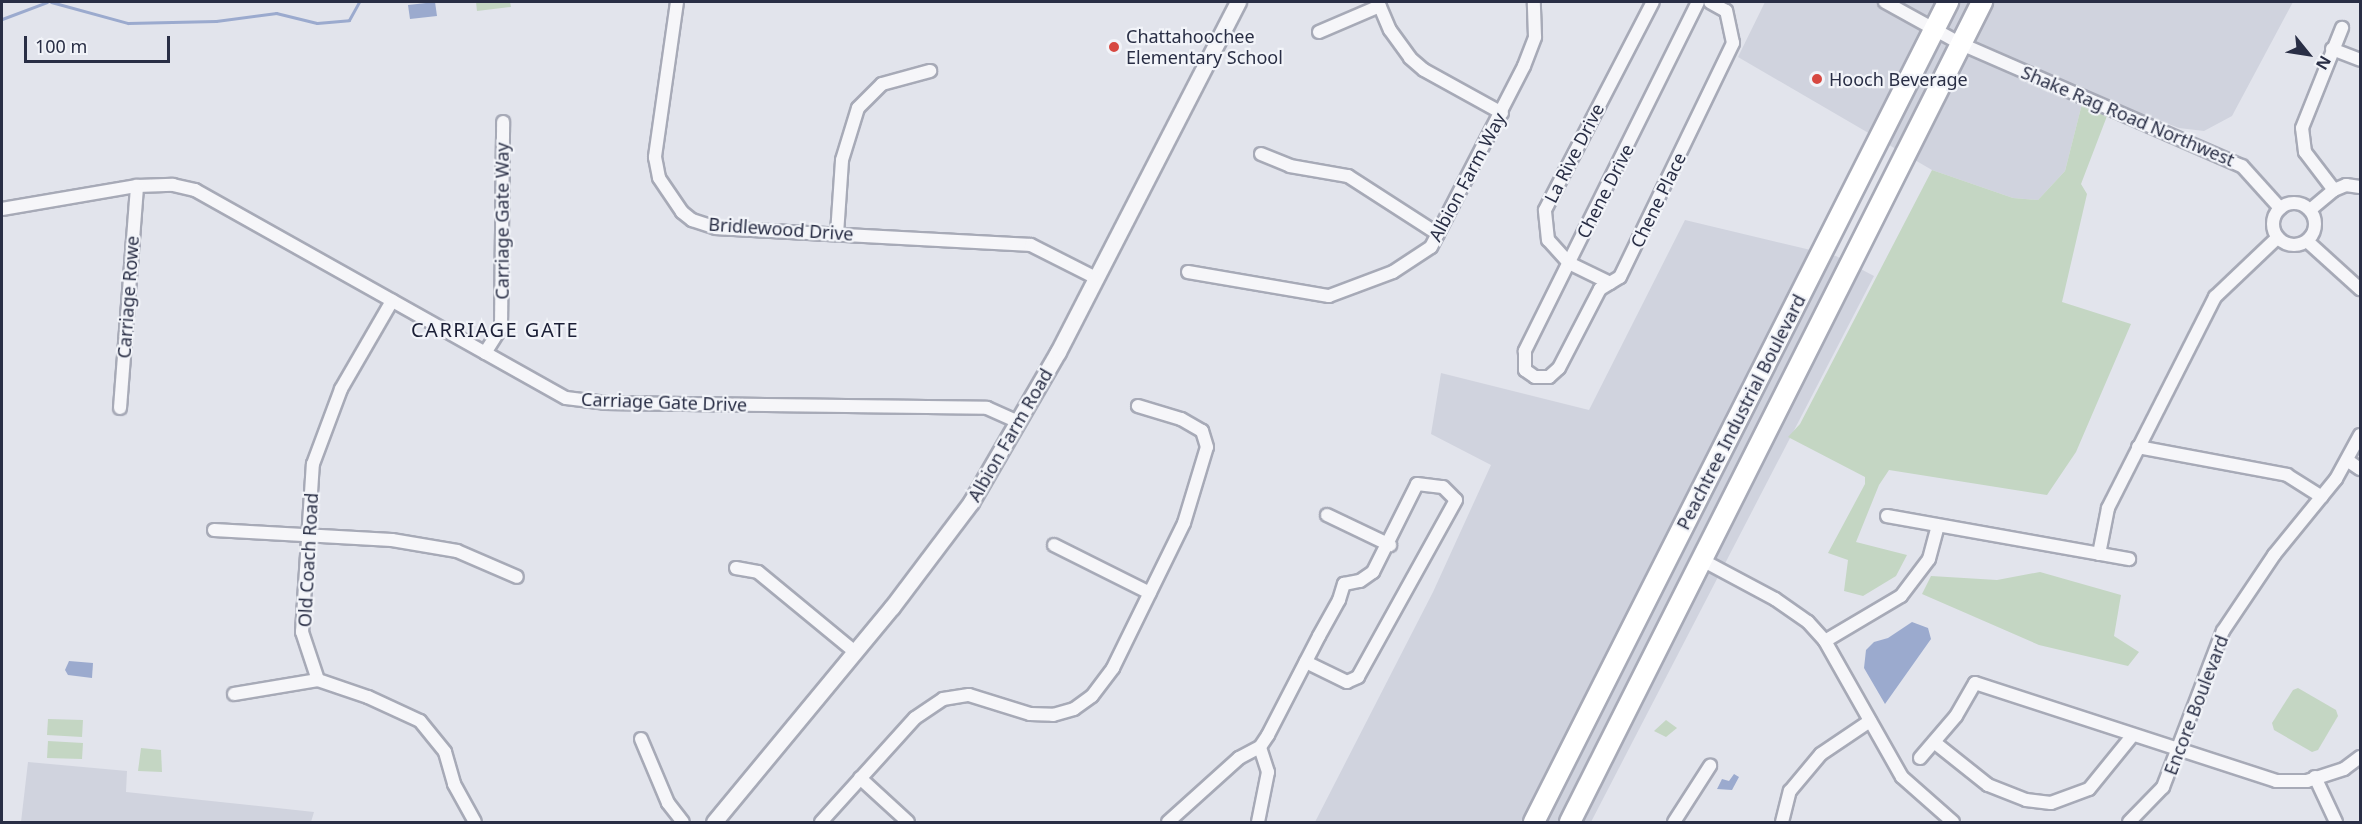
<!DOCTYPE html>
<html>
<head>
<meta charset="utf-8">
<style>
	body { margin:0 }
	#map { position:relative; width:2362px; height:824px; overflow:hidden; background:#e2e4ec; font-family:"Noto Sans",sans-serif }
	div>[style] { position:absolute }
	.built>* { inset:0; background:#d0d3de }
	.green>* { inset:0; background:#c4d6c3 }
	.water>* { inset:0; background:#9baace }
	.stream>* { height:3px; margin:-1.5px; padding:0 1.5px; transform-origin:1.5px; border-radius:1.5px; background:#9baace }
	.roads { filter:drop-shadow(2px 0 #a7aab7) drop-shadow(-2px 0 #a7aab7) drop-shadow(0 2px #a7aab7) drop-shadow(0 -2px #a7aab7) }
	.minor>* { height:12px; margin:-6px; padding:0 6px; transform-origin:6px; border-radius:6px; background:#f6f6f9 }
	.minor>.ring { margin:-6px; padding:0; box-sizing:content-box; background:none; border:12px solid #f6f6f9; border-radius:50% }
	.tertiary>* { height:15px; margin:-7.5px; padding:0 7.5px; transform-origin:7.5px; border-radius:7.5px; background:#f6f6f9 }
	.trunk>* { height:20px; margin:-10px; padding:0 10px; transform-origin:10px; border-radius:10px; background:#fff }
	.dots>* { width:16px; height:16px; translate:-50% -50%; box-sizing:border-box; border:3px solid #f2f4f9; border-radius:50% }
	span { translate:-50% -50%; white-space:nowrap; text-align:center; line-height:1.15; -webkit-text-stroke:4.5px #f2f4f9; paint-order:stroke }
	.poi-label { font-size:18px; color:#292e45 }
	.left { translate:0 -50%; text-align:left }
	.street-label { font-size:18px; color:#292e45 }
	.neighbourhood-label { font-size:20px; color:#1b1f36; letter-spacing:1.5px }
	.frame { position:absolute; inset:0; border:3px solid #292e45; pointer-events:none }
	.north { position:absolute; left:2278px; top:24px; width:60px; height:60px; -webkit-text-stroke:4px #f2f4f9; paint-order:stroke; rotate:120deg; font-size:16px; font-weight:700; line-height:24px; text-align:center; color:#292e45 }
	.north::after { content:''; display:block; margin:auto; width:21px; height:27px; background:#292e45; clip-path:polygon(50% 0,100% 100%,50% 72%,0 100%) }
	.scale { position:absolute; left:24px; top:36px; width:146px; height:27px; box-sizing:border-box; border:3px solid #292e45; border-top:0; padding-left:8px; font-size:18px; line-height:21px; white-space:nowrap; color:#292e45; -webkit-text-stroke:4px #f2f4f9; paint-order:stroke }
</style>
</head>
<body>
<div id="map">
	<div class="built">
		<i style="clip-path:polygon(1765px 2px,2293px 2px,2232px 116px,2204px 131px,2179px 128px,2085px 92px,2065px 171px,2038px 200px,2013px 198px,1932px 170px,1738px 57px)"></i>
		<i style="clip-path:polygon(1685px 220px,1836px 256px,1874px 276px,1591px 822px,1315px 822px,1433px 592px,1491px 465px,1431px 434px,1441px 373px,1589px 410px)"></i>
		<i style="clip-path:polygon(28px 762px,127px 771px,126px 792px,314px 812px,311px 822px,21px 822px)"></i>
	</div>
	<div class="green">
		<i style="clip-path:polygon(476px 2px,510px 2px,511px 7px,477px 11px)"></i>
		<i style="clip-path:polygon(2085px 92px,2112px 103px,2081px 184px,2087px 194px,2062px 302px,2131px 324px,2076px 452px,2047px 495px,1889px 470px,1879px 485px,1856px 542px,1907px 555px,1896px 576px,1863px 596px,1844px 591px,1848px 560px,1828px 553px,1865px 484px,1865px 477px,1788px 437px,1800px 424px,1932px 170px,2013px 198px,2038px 200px,2065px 171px)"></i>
		<i style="clip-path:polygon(2040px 572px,2121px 595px,2114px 636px,2139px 652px,2128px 666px,2039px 645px,1922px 594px,1931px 576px,1997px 580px)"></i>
		<i style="clip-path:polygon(2298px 688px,2336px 710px,2338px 716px,2318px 750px,2312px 752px,2274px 730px,2272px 723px,2293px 690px)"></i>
		<i style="clip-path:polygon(48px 719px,83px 720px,82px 737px,47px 735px)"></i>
		<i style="clip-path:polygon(1666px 720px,1677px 728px,1666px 737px,1654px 731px)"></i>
		<i style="clip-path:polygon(48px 741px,83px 743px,82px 759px,47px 758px)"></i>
		<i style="clip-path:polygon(141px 748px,161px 750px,162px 772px,138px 771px)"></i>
	</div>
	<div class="water">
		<i style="clip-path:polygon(435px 2px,437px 16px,410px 19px,408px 5px)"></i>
		<i style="clip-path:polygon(1912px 622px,1928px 628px,1931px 639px,1885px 704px,1864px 668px,1866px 650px,1874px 642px,1888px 638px)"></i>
		<i style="clip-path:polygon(69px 661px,93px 663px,92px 678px,68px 675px,65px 670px)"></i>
		<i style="clip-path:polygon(1734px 774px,1739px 777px,1732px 790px,1717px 789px,1722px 779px,1729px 781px)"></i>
	</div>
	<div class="stream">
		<i style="left:51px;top:2px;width:80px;rotate:15.3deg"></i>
		<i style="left:128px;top:23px;width:88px;rotate:-1.3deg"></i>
		<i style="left:216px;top:21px;width:61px;rotate:-7.6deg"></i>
		<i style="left:276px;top:13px;width:42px;rotate:13.7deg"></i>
		<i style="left:317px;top:23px;width:32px;rotate:-5deg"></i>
		<i style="left:349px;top:20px;width:21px;rotate:-61deg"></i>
		<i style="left:2px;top:19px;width:48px;rotate:-20.7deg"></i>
	</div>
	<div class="roads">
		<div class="minor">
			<i style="left:677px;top:2px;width:157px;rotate:98.1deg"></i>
			<i style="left:655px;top:157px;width:21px;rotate:79deg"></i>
			<i style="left:659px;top:178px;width:41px;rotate:55.9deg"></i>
			<i style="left:682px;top:212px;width:13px;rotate:39deg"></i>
			<i style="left:692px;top:220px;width:25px;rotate:18deg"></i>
			<i style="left:716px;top:228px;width:315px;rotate:3.1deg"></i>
			<i style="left:1031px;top:245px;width:73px;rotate:26.9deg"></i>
			<i style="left:1378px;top:2px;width:30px;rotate:67deg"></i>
			<i style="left:1390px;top:30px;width:34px;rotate:54deg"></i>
			<i style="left:1410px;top:58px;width:18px;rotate:41deg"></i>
			<i style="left:1424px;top:70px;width:89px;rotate:28.9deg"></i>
			<i style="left:1698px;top:2px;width:390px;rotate:116.4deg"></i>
			<i style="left:1525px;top:351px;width:19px;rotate:90deg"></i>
			<i style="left:1525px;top:370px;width:12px;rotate:35deg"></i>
			<i style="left:1535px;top:377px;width:14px"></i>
			<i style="left:1549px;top:377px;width:13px;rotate:-42deg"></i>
			<i style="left:1559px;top:368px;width:89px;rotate:-62.6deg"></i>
			<i style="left:1600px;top:289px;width:23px;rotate:-31deg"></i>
			<i style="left:1620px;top:277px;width:260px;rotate:-64.2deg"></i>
			<i style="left:1733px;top:43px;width:33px;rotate:-102deg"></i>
			<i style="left:1726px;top:11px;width:18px;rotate:-151deg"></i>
			<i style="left:1885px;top:2px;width:87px;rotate:28.9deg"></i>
			<i style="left:1961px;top:44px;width:306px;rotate:23.5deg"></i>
			<i style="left:2242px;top:166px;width:57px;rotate:47.9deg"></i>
			<i style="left:1319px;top:32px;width:66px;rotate:-23.1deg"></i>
			<i style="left:2332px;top:49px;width:30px;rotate:21deg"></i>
			<i style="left:1261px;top:154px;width:31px;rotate:22deg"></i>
			<i style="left:1290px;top:166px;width:59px;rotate:9.8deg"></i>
			<i style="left:1348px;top:176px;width:107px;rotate:32.8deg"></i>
			<i style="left:2334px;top:190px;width:48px;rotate:-127.3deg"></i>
			<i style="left:2305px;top:152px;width:24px;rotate:-97deg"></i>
			<i style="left:2302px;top:128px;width:108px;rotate:-68.2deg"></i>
			<i class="ring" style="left:2273px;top:203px;width:30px;height:30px"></i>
			<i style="left:2px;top:209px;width:137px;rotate:-9.7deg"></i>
			<i style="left:137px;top:186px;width:36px;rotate:-2deg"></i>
			<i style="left:173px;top:185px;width:23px;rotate:13deg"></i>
			<i style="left:195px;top:190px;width:425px;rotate:29.3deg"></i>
			<i style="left:566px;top:398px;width:39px;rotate:7deg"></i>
			<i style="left:605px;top:403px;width:382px;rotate:0.7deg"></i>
			<i style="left:987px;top:408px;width:35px;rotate:24deg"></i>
			<i style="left:2310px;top:210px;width:31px;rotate:-40deg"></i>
			<i style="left:2334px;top:190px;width:13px;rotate:-23deg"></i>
			<i style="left:2346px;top:185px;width:14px;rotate:8deg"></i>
			<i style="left:837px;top:234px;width:74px;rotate:-86.1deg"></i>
			<i style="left:842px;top:160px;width:54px;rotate:-72.9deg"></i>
			<i style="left:858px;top:108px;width:34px;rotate:-45deg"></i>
			<i style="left:882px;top:84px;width:50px;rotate:-15.2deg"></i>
			<i style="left:2307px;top:241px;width:72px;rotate:42.2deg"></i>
			<i style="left:1188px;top:272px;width:143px;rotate:9.7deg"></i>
			<i style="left:1329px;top:296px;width:68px;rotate:-20.6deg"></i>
			<i style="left:1393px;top:272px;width:45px;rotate:-33.3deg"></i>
			<i style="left:1431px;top:247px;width:203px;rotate:-62.8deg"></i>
			<i style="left:1524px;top:66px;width:31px;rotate:-69deg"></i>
			<i style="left:1535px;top:37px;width:35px;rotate:-92deg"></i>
			<i style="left:1610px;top:283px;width:46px;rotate:-154deg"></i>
			<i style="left:1569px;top:263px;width:31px;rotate:-132deg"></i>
			<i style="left:1548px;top:240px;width:30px;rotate:-96deg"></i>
			<i style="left:1545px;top:210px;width:234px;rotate:-62.6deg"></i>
			<i style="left:485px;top:353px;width:31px;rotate:-58deg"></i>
			<i style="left:501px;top:327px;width:205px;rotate:-89.4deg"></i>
			<i style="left:120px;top:408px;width:223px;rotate:-85.6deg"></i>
			<i style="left:2138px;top:447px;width:152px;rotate:10.6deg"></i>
			<i style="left:2287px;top:475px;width:41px;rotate:32.2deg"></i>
			<i style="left:2347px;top:460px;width:16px;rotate:35deg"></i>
			<i style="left:1327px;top:515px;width:70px;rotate:25.5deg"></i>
			<i style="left:1887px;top:516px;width:246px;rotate:10.1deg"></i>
			<i style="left:214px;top:530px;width:178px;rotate:3.2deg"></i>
			<i style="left:392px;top:540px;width:66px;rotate:9.6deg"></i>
			<i style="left:457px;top:551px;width:65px;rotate:23.4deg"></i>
			<i style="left:1054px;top:545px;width:107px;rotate:26.6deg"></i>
			<i style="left:2099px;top:554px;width:47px;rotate:-78.9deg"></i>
			<i style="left:2108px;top:508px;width:237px;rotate:-63.1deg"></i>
			<i style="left:2215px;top:297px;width:86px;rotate:-43.6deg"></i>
			<i style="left:1702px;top:560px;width:83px;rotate:28.1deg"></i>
			<i style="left:1775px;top:599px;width:40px;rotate:34.9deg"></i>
			<i style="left:1808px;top:622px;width:25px;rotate:48deg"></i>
			<i style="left:1825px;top:641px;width:156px;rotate:60.5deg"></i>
			<i style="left:1902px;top:777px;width:68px;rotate:41.4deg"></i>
			<i style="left:736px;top:568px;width:22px;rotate:10deg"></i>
			<i style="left:758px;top:572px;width:124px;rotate:39.5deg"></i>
			<i style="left:1825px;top:641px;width:88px;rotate:-30.6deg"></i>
			<i style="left:1901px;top:596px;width:46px;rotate:-52.9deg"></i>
			<i style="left:1929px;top:559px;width:34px;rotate:-75deg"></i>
			<i style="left:318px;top:680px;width:51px;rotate:-108.4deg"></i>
			<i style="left:302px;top:632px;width:168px;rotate:-86.3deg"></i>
			<i style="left:313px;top:464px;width:80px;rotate:-69.5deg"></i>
			<i style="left:341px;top:389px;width:102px;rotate:-59.9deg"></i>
			<i style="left:318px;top:680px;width:53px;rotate:18.8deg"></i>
			<i style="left:368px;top:697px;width:57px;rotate:24.8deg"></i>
			<i style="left:420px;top:721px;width:40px;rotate:51deg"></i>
			<i style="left:445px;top:752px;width:33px;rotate:74deg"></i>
			<i style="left:454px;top:784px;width:43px;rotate:61.1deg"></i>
			<i style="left:234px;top:694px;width:85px;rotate:-9.5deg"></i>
			<i style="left:641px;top:739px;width:69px;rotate:67.1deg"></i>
			<i style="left:668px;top:803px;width:24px;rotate:52deg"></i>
			<i style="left:1934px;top:742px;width:69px;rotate:38.5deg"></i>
			<i style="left:1988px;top:785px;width:41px;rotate:21.5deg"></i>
			<i style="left:2026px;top:800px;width:25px;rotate:7deg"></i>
			<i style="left:2051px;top:803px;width:40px;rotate:-20.2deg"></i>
			<i style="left:2089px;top:789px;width:68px;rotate:-50.9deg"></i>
			<i style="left:1920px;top:758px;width:55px;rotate:-49.4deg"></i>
			<i style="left:1956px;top:716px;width:38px;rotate:-60deg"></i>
			<i style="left:1975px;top:683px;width:317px;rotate:18deg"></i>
			<i style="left:2276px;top:781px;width:31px"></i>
			<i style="left:2307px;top:781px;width:39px;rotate:-18deg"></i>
			<i style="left:2344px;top:769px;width:20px;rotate:-37deg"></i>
			<i style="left:2315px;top:777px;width:50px;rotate:65deg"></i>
			<i style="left:860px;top:778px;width:65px;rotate:42.5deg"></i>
			<i style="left:821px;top:822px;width:140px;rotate:-47.9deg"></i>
			<i style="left:915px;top:718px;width:34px;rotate:-34deg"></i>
			<i style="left:943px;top:699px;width:26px;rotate:-9deg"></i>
			<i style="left:969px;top:695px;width:64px;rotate:17.3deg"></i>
			<i style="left:1030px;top:714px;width:23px;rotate:2deg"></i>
			<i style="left:1053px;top:715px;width:22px;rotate:-16deg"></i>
			<i style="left:1074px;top:709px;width:22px;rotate:-36deg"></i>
			<i style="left:1092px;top:696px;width:35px;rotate:-53deg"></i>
			<i style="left:1113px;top:668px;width:161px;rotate:-63.9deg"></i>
			<i style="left:1184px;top:523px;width:79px;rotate:-73.2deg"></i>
			<i style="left:1207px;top:447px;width:17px;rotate:-107deg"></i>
			<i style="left:1202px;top:431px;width:24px;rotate:-150deg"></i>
			<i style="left:1181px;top:419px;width:45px;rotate:-163.2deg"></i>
			<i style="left:1168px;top:822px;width:96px;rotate:-42deg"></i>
			<i style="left:1239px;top:758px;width:24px;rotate:-28deg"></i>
			<i style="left:1260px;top:747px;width:14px;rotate:-56deg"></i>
			<i style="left:1268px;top:735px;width:111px;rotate:-62.7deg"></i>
			<i style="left:1319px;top:636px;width:41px;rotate:-60.9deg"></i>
			<i style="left:1339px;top:600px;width:17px;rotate:-73deg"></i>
			<i style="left:1344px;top:584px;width:16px;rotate:-11deg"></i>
			<i style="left:1360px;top:581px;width:16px;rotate:-35deg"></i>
			<i style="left:1373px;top:572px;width:98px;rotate:-63.4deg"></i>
			<i style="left:1417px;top:484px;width:26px;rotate:7deg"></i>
			<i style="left:1443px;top:487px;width:18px;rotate:45deg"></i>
			<i style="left:1456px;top:500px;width:202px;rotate:119deg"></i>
			<i style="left:1358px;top:677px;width:12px;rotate:156deg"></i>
			<i style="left:1347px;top:682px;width:46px;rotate:-154deg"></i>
			<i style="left:1258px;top:822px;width:51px;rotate:-78.7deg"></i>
			<i style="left:1268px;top:772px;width:26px;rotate:-108deg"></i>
			<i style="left:1674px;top:822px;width:67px;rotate:-57.3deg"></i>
			<i style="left:1782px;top:822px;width:32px;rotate:-76deg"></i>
			<i style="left:1790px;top:791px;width:48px;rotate:-50deg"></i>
			<i style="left:1821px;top:754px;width:59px;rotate:-34deg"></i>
			<i style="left:2129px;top:822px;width:49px;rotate:-45.8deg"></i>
			<i style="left:2163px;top:787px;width:167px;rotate:-69deg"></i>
			<i style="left:2223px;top:631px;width:92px;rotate:-56.1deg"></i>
			<i style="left:2274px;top:555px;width:98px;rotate:-50.8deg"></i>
			<i style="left:2336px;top:479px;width:50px;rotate:-61.4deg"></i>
		</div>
		<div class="tertiary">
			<i style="left:714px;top:822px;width:279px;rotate:-50.4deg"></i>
			<i style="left:892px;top:607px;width:131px;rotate:-53deg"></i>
			<i style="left:971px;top:502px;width:173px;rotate:-59.9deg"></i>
			<i style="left:1058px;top:352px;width:394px;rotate:-62.8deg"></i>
		</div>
		<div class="trunk">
			<i style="left:1534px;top:822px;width:919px;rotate:-63.21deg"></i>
			<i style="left:1570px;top:822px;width:918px;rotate:-63.32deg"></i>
		</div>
	</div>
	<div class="dots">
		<i style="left:1114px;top:47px;background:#d74841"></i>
		<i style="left:1817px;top:79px;background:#d74841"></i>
	</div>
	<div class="poi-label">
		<span class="left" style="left:1126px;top:47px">Chattahoochee<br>Elementary School</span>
		<span class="left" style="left:1829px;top:79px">Hooch Beverage</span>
	</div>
	<div class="street-label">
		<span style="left:2128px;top:116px;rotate:23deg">Shake Rag Road Northwest</span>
		<span style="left:1574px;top:153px;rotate:-63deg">La Rive Drive</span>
		<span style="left:1467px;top:177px;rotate:-62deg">Albion Farm Way</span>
		<span style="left:1605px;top:191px;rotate:-63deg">Chene Drive</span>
		<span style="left:1658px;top:200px;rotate:-64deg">Chene Place</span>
		<span style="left:502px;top:221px;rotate:-90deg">Carriage Gate Way</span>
		<span style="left:781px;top:229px;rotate:4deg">Bridlewood Drive</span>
		<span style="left:128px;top:297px;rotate:-86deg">Carriage Rowe</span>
		<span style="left:664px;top:402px;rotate:2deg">Carriage Gate Drive</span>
		<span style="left:1741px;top:412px;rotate:-63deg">Peachtree Industrial Boulevard</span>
		<span style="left:1010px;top:435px;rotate:-60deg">Albion Farm Road</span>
		<span style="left:308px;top:560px;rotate:-87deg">Old Coach Road</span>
		<span style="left:2196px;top:705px;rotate:-69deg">Encore Boulevard</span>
	</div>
	<div class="neighbourhood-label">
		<span style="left:495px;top:329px">CARRIAGE GATE</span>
	</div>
	<div class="frame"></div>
	<div class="north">N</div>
	<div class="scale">100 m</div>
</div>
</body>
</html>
